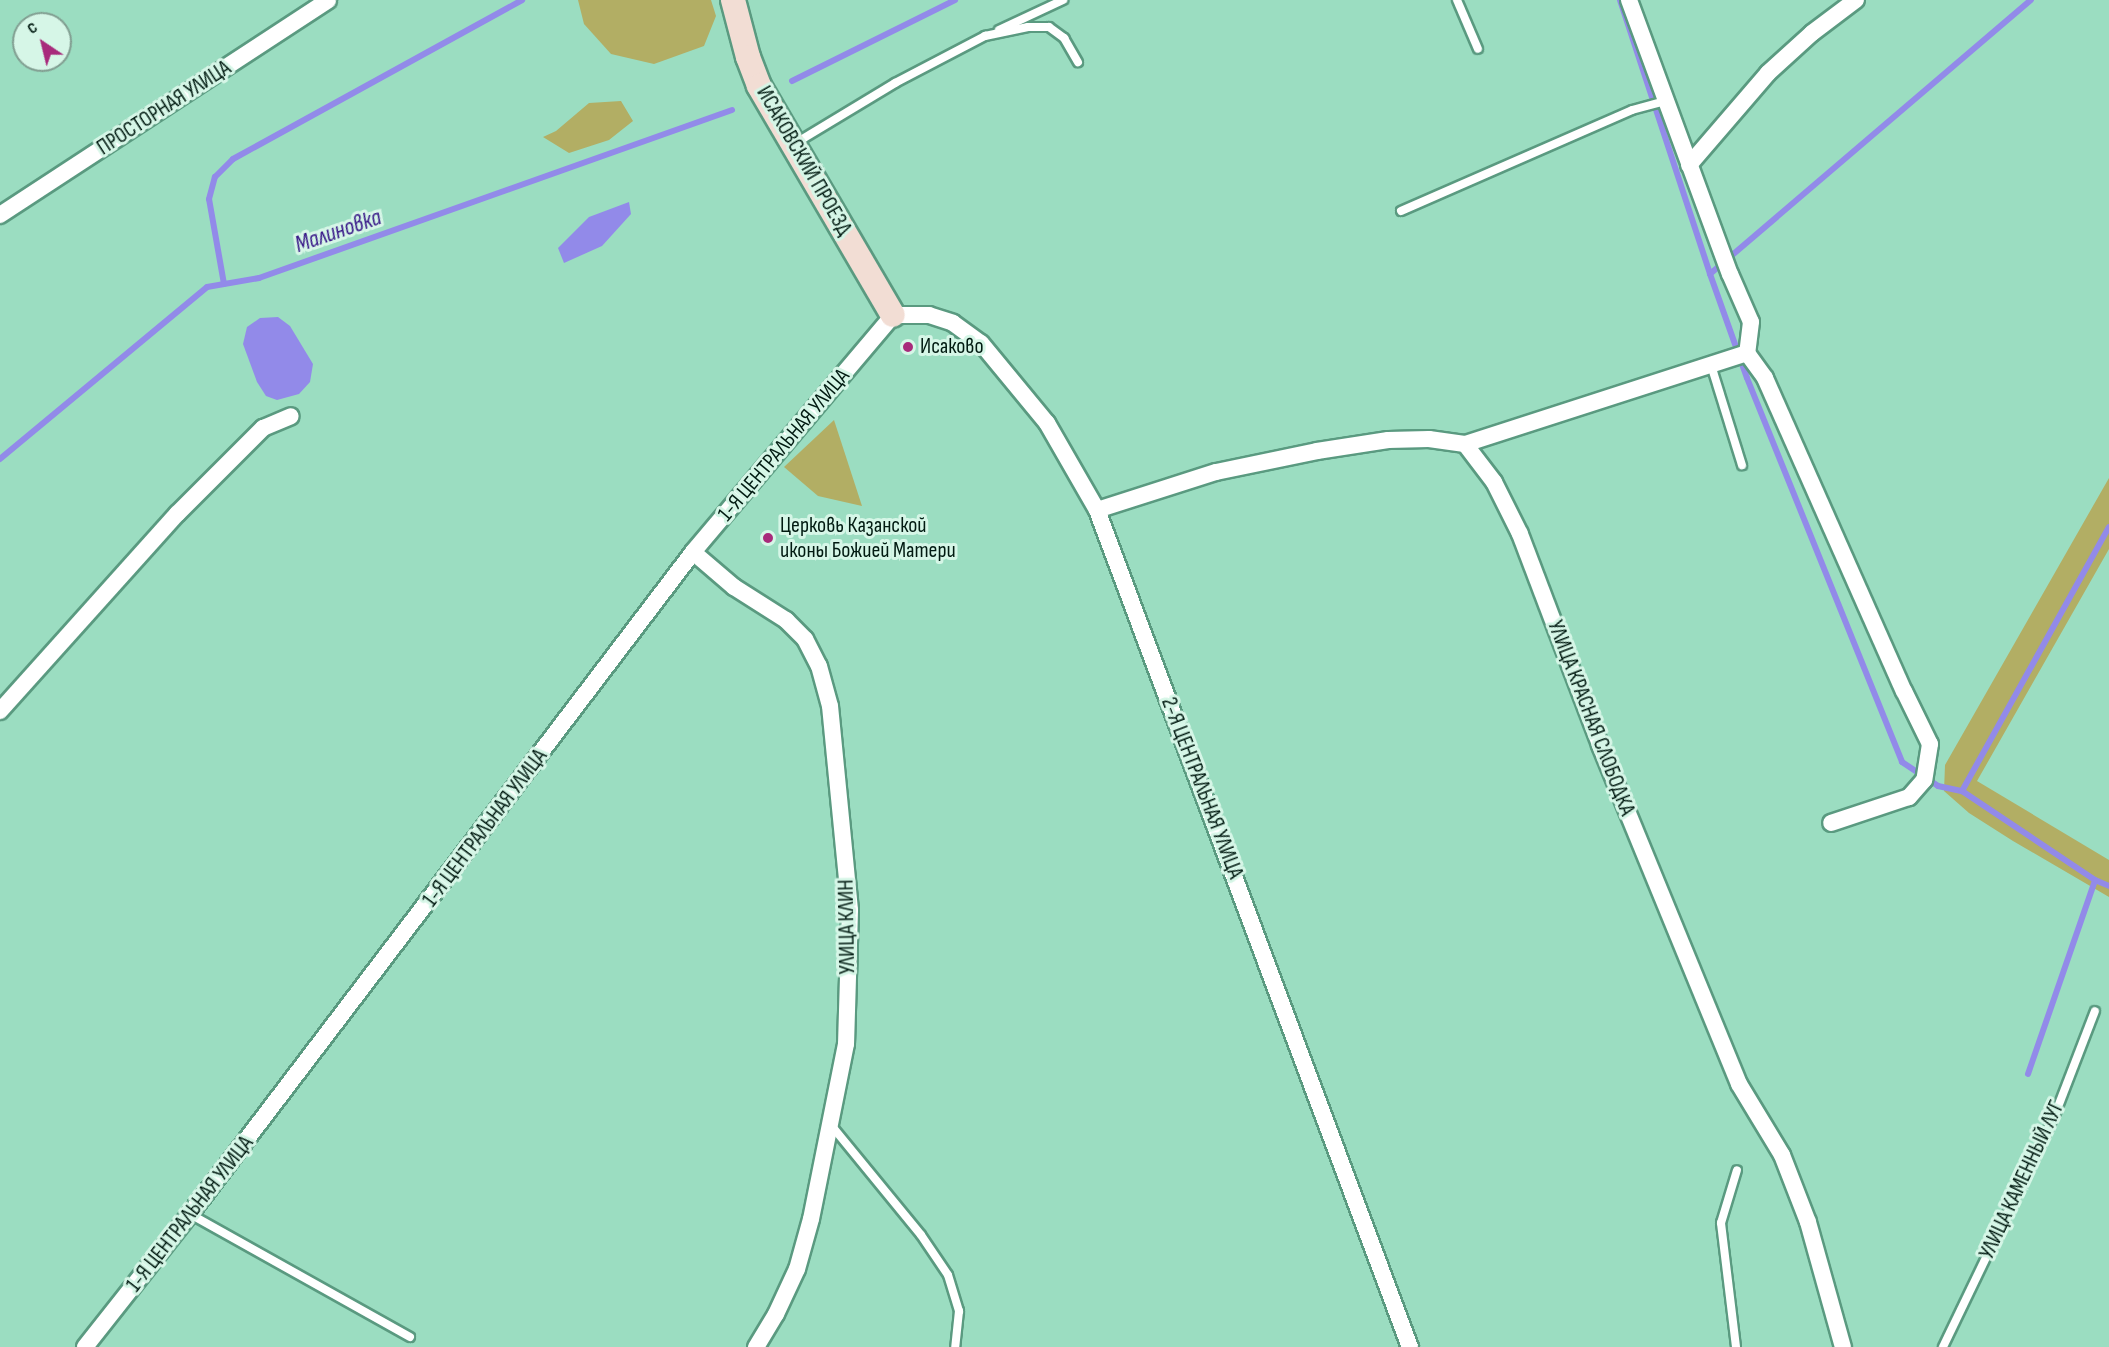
<!DOCTYPE html>
<html>
<head>
<meta charset="utf-8">
<style>
	body { margin:0 }
	#map { position:relative; width:2109px; height:1347px; overflow:hidden; background:#9bddc1; font-family:"Sofia Sans Condensed",sans-serif }
	div>[style] { position:absolute }
	.green>* { inset:0; background:#b2ae64 }
	.water>* { inset:0; background:#928ae9 }
	.stream>* { height:6px; margin:-3px; padding:0 3px; transform-origin:3px; border-radius:3px; background:#928ae9 }
	.roads { filter:drop-shadow(2px 0 #5a9a80) drop-shadow(-2px 0 #5a9a80) drop-shadow(0 2px #5a9a80) drop-shadow(0 -2px #5a9a80) }
	.lane>* { height:8px; margin:-4px; padding:0 4px; transform-origin:4px; border-radius:4px; background:#fff }
	.street>* { height:16px; margin:-8px; padding:0 8px; transform-origin:8px; border-radius:8px; background:#fff }
	.secondary>* { height:24px; margin:-12px; padding:0 12px; transform-origin:12px; border-radius:12px; background:#f2ddd4 }
	.dots>* { width:16px; height:16px; translate:-50% -50%; box-sizing:border-box; border:3px solid #d6f6e7; border-radius:50% }
	span { translate:-50% -50%; white-space:nowrap; text-align:center; line-height:1.15; -webkit-text-stroke:6px #d6f6e7; paint-order:stroke }
	.street-label { font-size:22px; color:#011a11 }
	.poi-label { font-size:22px; color:#011a11 }
	.left { translate:0 -50%; text-align:left }
	.water-label { font-size:24px; color:#371787; font-style:italic }
	.north { position:absolute; left:12px; top:12px; width:60px; height:60px; box-sizing:border-box; background:#d6f6e7; border:2px solid #819e91; border-radius:50%; rotate:325deg; font-size:16px; font-weight:700; line-height:24px; text-align:center; color:#011a11 }
	.north::after { content:''; display:block; margin:auto; width:21px; height:27px; background:#a82a7b; clip-path:polygon(50% 0,100% 100%,50% 72%,0 100%) }
</style>
</head>
<body>
<div id="map">
	<div class="green">
		<i style="clip-path:polygon(578px 0,711px 0,716px 16px,704px 46px,654px 64px,611px 54px,584px 24px)"></i>
		<i style="clip-path:polygon(621px 101px,633px 121px,609px 140px,569px 153px,543px 137px,556px 131px,589px 103px)"></i>
		<i style="clip-path:polygon(834px 420px,862px 506px,818px 496px,784px 467px)"></i>
		<i style="clip-path:polygon(2109px 478px,2109px 549px,1977px 781px,2109px 860px,2109px 897px,2013px 841px,1969px 813px,1944px 791px,1945px 765px)"></i>
	</div>
	<div class="water">
		<i style="clip-path:polygon(629px 202px,631px 214px,602px 246px,564px 263px,558px 248px,589px 217px)"></i>
		<i style="clip-path:polygon(278px 317px,290px 326px,313px 364px,310px 382px,299px 394px,277px 400px,266px 396px,257px 382px,243px 344px,247px 327px,260px 318px)"></i>
	</div>
	<div class="stream">
		<i style="left:1620px;top:0;width:288px;rotate:71.8deg"></i>
		<i style="left:1710px;top:274px;width:110px;rotate:70.4deg"></i>
		<i style="left:1747px;top:378px;width:414px;rotate:68deg"></i>
		<i style="left:1902px;top:762px;width:43px;rotate:33.7deg"></i>
		<i style="left:1938px;top:786px;width:25px;rotate:12deg"></i>
		<i style="left:1962px;top:791px;width:160px;rotate:33.8deg"></i>
		<i style="left:2095px;top:880px;width:15px;rotate:23deg"></i>
		<i style="left:792px;top:81px;width:182px;rotate:-26.4deg"></i>
		<i style="left:1710px;top:274px;width:422px;rotate:-40.5deg"></i>
		<i style="left:224px;top:284px;width:86px;rotate:-100deg"></i>
		<i style="left:209px;top:199px;width:23px;rotate:-75deg"></i>
		<i style="left:215px;top:177px;width:25px;rotate:-45deg"></i>
		<i style="left:233px;top:159px;width:330px;rotate:-28.8deg"></i>
		<i style="left:0;top:459px;width:269px;rotate:-39.7deg"></i>
		<i style="left:207px;top:287px;width:53px;rotate:-9.8deg"></i>
		<i style="left:259px;top:278px;width:502px;rotate:-19.55deg"></i>
		<i style="left:1962px;top:791px;width:302px;rotate:-60.9deg"></i>
		<i style="left:2028px;top:1074px;width:205px;rotate:-70.9deg"></i>
	</div>
	<div class="roads">
		<div class="lane">
			<i style="left:1457px;top:0;width:53px;rotate:66.8deg"></i>
			<i style="left:999px;top:30px;width:71px;rotate:-25.1deg"></i>
			<i style="left:794px;top:144px;width:118px;rotate:-31.1deg"></i>
			<i style="left:895px;top:83px;width:102px;rotate:-27.6deg"></i>
			<i style="left:985px;top:36px;width:44px;rotate:-11.8deg"></i>
			<i style="left:1028px;top:27px;width:21px"></i>
			<i style="left:1049px;top:27px;width:19px;rotate:36deg"></i>
			<i style="left:1064px;top:38px;width:28px;rotate:60deg"></i>
			<i style="left:1401px;top:211px;width:252px;rotate:-23.6deg"></i>
			<i style="left:1632px;top:110px;width:34px;rotate:-15deg"></i>
			<i style="left:1711px;top:365px;width:105px;rotate:72.8deg"></i>
			<i style="left:831px;top:1125px;width:142px;rotate:50.7deg"></i>
			<i style="left:921px;top:1235px;width:48px;rotate:56deg"></i>
			<i style="left:948px;top:1275px;width:38px;rotate:73deg"></i>
			<i style="left:959px;top:1311px;width:36px;rotate:96deg"></i>
			<i style="left:190px;top:1214px;width:252px;rotate:29.2deg"></i>
			<i style="left:1736px;top:1347px;width:125px;rotate:-96.9deg"></i>
			<i style="left:1721px;top:1223px;width:55px;rotate:-73.2deg"></i>
			<i style="left:1943px;top:1347px;width:261px;rotate:-64.3deg"></i>
			<i style="left:2056px;top:1112px;width:108px;rotate:-68.9deg"></i>
		</div>
		<div class="street">
			<i style="left:1629px;top:0;width:292px;rotate:69.8deg"></i>
			<i style="left:1730px;top:274px;width:52px;rotate:66.4deg"></i>
			<i style="left:1751px;top:322px;width:31px;rotate:97deg"></i>
			<i style="left:1689px;top:165px;width:121px;rotate:-49.3deg"></i>
			<i style="left:1768px;top:73px;width:59px;rotate:-42.3deg"></i>
			<i style="left:1812px;top:33px;width:55px;rotate:-36.9deg"></i>
			<i style="left:0;top:215px;width:392px;rotate:-33.2deg"></i>
			<i style="left:1465px;top:444px;width:296px;rotate:-17.9deg"></i>
			<i style="left:1747px;top:353px;width:31px;rotate:54deg"></i>
			<i style="left:1765px;top:378px;width:342px;rotate:66.1deg"></i>
			<i style="left:1904px;top:691px;width:59px;rotate:63.9deg"></i>
			<i style="left:1930px;top:744px;width:36px;rotate:99deg"></i>
			<i style="left:1924px;top:780px;width:23px;rotate:131deg"></i>
			<i style="left:1909px;top:797px;width:82px;rotate:161.6deg"></i>
			<i style="left:1097px;top:510px;width:125px;rotate:-17.7deg"></i>
			<i style="left:1216px;top:472px;width:103px;rotate:-11.7deg"></i>
			<i style="left:1317px;top:451px;width:72px;rotate:-8.8deg"></i>
			<i style="left:1388px;top:440px;width:41px;rotate:-1.4deg"></i>
			<i style="left:1429px;top:439px;width:36px;rotate:8deg"></i>
			<i style="left:1465px;top:444px;width:48px;rotate:52.7deg"></i>
			<i style="left:1494px;top:482px;width:58px;rotate:63.4deg"></i>
			<i style="left:1520px;top:534px;width:226px;rotate:69.2deg"></i>
			<i style="left:1600px;top:745px;width:366px;rotate:67.7deg"></i>
			<i style="left:1739px;top:1084px;width:83px;rotate:58.8deg"></i>
			<i style="left:1782px;top:1155px;width:72px;rotate:68.8deg"></i>
			<i style="left:1808px;top:1222px;width:130px;rotate:74.4deg"></i>
			<i style="left:693px;top:552px;width:54px;rotate:40.5deg"></i>
			<i style="left:734px;top:587px;width:62px;rotate:32.4deg"></i>
			<i style="left:786px;top:620px;width:27px;rotate:45deg"></i>
			<i style="left:805px;top:639px;width:30px;rotate:63deg"></i>
			<i style="left:819px;top:666px;width:41px;rotate:74.6deg"></i>
			<i style="left:830px;top:706px;width:205px;rotate:84.4deg"></i>
			<i style="left:850px;top:910px;width:134px;rotate:91.7deg"></i>
			<i style="left:846px;top:1044px;width:178px;rotate:101.3deg"></i>
			<i style="left:811px;top:1219px;width:52px;rotate:105.6deg"></i>
			<i style="left:797px;top:1269px;width:50px;rotate:115deg"></i>
			<i style="left:776px;top:1314px;width:39px;rotate:121deg"></i>
			<i style="left:0;top:711px;width:265px;rotate:-48.1deg"></i>
			<i style="left:177px;top:514px;width:122px;rotate:-45deg"></i>
			<i style="left:263px;top:428px;width:30px;rotate:-23deg"></i>
			<i style="left:85px;top:1347px;width:169px;rotate:-51.7deg"></i>
			<i style="left:190px;top:1214px;width:831px;rotate:-52.77deg"></i>
			<i style="left:693px;top:552px;width:310px;rotate:-49.8deg"></i>
			<i style="left:893px;top:315px;width:36px"></i>
			<i style="left:929px;top:315px;width:25px;rotate:18deg"></i>
			<i style="left:953px;top:323px;width:34px;rotate:36deg"></i>
			<i style="left:981px;top:343px;width:104px;rotate:50.5deg"></i>
			<i style="left:1047px;top:423px;width:100px;rotate:60.1deg"></i>
			<i style="left:1097px;top:510px;width:894px;rotate:69.5deg"></i>
		</div>
		<div class="secondary">
			<i style="left:733px;top:0;width:59px;rotate:75.3deg"></i>
			<i style="left:748px;top:57px;width:31px;rotate:69deg"></i>
			<i style="left:759px;top:86px;width:265px;rotate:59.7deg"></i>
		</div>
	</div>
	<div class="dots">
		<i style="left:908px;top:347px;background:#a82a7b"></i>
		<i style="left:768px;top:538px;background:#a82a7b"></i>
	</div>
	<div class="street-label">
		<span style="left:164px;top:108px;rotate:-33deg">ПРОСТОРНАЯ УЛИЦА</span>
		<span style="left:804px;top:161px;rotate:60deg">ИСАКОВСКИЙ ПРОЕЗД</span>
		<span style="left:784px;top:445px;rotate:-50deg">1-Я ЦЕНТРАЛЬНАЯ УЛИЦА</span>
		<span style="left:1591px;top:718px;rotate:69deg">УЛИЦА КРАСНАЯ СЛОБОДКА</span>
		<span style="left:1202px;top:788px;rotate:69deg">2-Я ЦЕНТРАЛЬНАЯ УЛИЦА</span>
		<span style="left:485px;top:828px;rotate:-53deg">1-Я ЦЕНТРАЛЬНАЯ УЛИЦА</span>
		<span style="left:847px;top:927px;rotate:-91deg">УЛИЦА КЛИН</span>
		<span style="left:2022px;top:1180px;rotate:-65deg">УЛИЦА КАМЕННЫЙ ЛУГ</span>
		<span style="left:190px;top:1214px;rotate:-52deg">1-Я ЦЕНТРАЛЬНАЯ УЛИЦА</span>
	</div>
	<div class="poi-label">
		<span class="left" style="left:920px;top:347px">Исаково</span>
		<span class="left" style="left:780px;top:538px">Церковь Казанской<br>иконы Божией Матери</span>
	</div>
	<div class="water-label">
		<span style="left:338px;top:231px;rotate:-19deg">Малиновка</span>
	</div>
	<div class="north">С</div>
</div>
</body>
</html>
